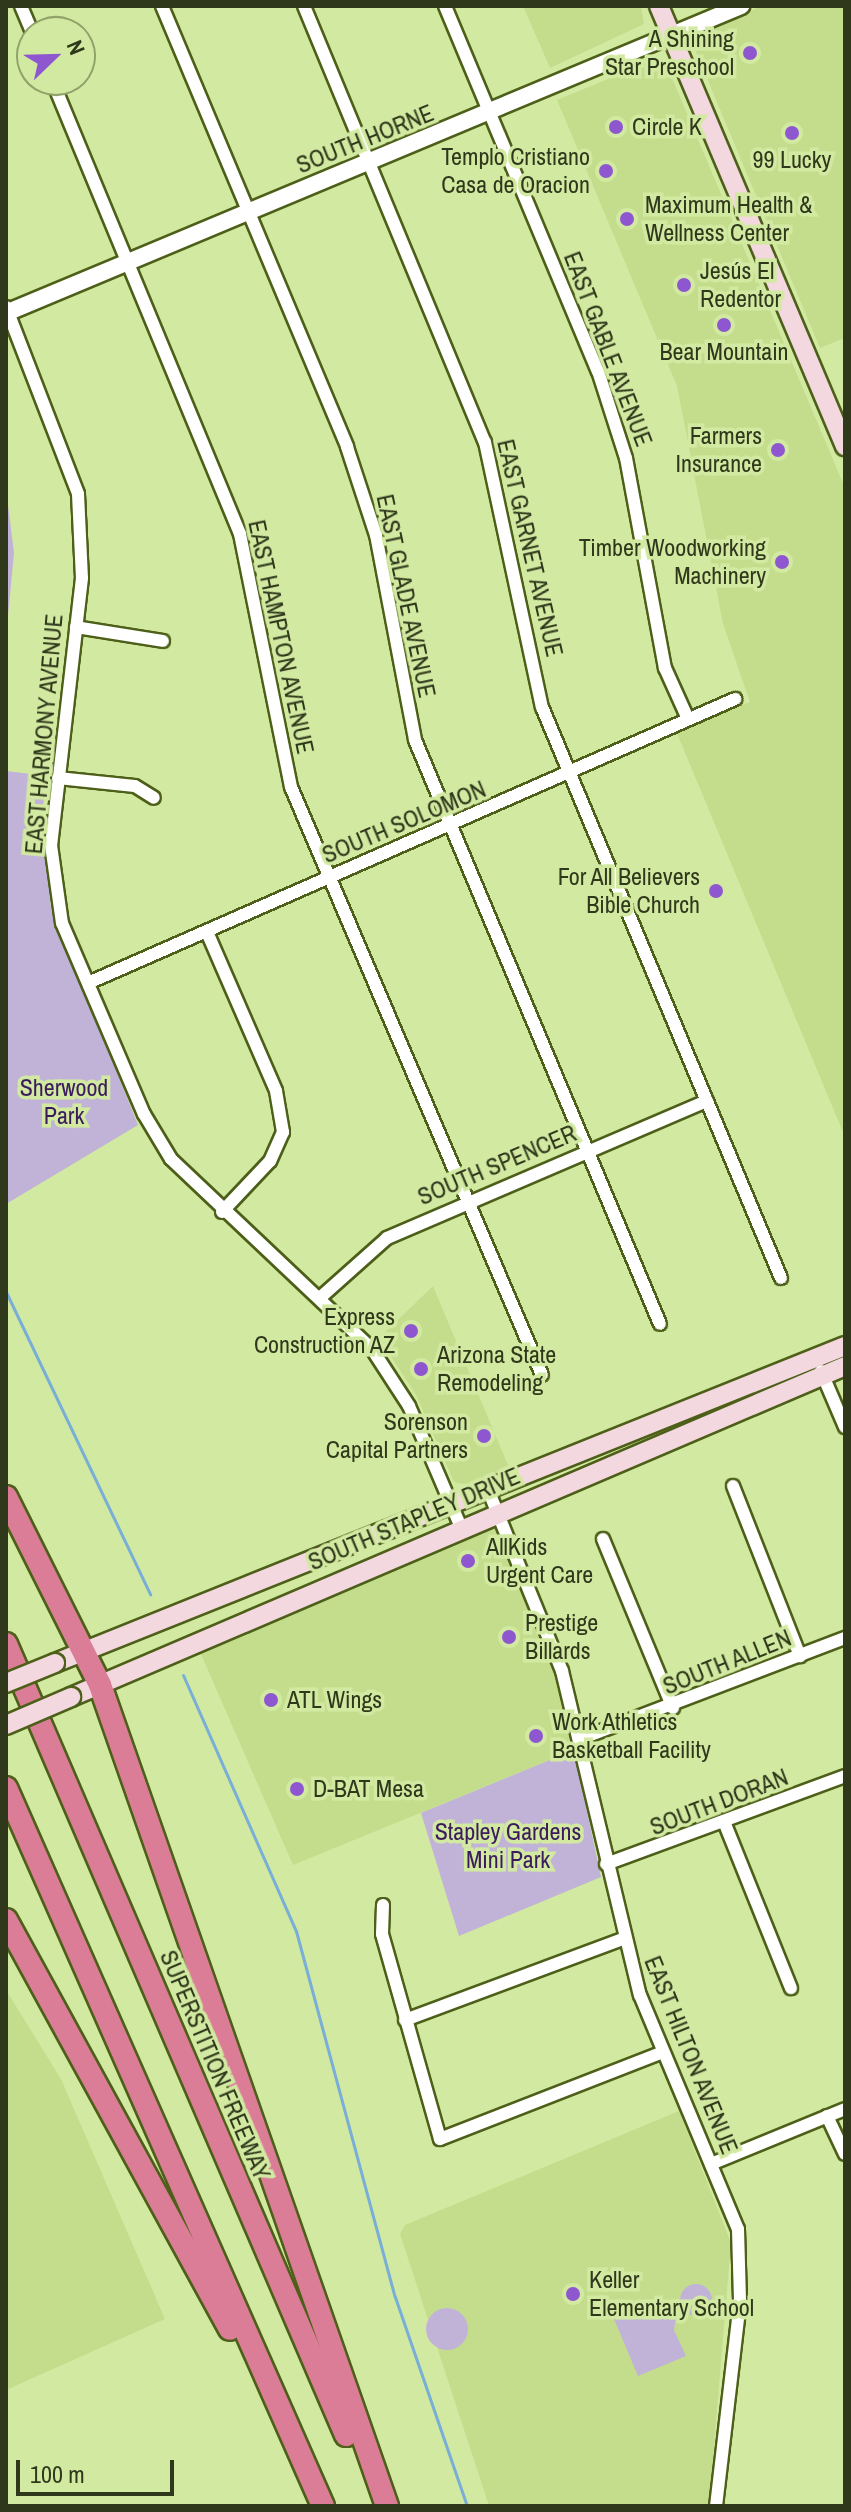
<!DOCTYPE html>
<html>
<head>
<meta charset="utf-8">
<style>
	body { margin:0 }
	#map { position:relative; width:851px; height:2512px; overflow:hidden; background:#d2e9a1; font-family:"Archivo Narrow",sans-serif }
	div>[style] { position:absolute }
	.built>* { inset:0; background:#c4dd8d }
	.green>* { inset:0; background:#c1b3d7 }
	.round { border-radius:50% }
	.stream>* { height:3px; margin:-1.5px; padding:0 1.5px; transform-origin:1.5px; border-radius:1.5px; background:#79aed7 }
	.roads { filter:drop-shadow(2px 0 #4d5f18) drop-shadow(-2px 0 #4d5f18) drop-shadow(0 2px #4d5f18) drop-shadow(0 -2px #4d5f18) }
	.minor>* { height:12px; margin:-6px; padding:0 6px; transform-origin:6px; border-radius:6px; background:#fff }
	.tertiary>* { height:16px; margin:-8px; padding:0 8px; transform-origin:8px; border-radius:8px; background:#fff }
	.secondary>* { height:18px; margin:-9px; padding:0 9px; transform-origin:9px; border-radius:9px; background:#f4d8e0 }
	.motorway>* { height:22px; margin:-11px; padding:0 11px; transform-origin:11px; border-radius:11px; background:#db7d97 }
	.bridges { filter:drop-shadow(2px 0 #4d5f18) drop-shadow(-2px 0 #4d5f18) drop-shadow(0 2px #4d5f18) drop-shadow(0 -2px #4d5f18) }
	.secondary-bridge>* { height:18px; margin:-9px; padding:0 9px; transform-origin:9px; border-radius:9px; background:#f4d8e0 }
	.dots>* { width:22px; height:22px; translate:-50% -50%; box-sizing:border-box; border:4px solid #d2e9a1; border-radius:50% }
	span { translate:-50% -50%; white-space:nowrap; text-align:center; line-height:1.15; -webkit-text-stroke:7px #d2e9a1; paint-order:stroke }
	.poi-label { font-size:24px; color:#2f381b }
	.right { translate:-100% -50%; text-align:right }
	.left { translate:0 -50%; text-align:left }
	.street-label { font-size:24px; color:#2f381b }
	.park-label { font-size:24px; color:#3b1b5c }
	.frame { position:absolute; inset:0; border:8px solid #2f381b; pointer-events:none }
	.north { position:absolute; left:16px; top:16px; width:80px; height:80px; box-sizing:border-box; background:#d2e9a1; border:2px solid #91a26b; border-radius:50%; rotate:67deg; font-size:22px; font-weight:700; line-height:32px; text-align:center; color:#2f381b }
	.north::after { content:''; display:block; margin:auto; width:28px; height:36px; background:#8f57cf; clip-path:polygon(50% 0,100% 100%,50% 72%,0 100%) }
	.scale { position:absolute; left:16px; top:2460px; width:158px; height:36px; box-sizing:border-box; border:4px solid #2f381b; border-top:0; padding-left:10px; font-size:24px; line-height:28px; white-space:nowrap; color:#2f381b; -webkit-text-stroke:6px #d2e9a1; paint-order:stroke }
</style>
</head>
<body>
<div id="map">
	<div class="built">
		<i style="clip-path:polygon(523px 6px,641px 6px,644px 24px,550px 68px)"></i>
		<i style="clip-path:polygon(762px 6px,845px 6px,845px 338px,820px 348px,693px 45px,702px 31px)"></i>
		<i style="clip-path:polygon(656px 59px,667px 66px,845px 488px,845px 1137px,676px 731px,750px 702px,723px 624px,677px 386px,557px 100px)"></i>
		<i style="clip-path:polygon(433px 1286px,510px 1470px,472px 1486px,454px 1482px,416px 1395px,379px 1338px)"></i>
		<i style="clip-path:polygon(494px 1525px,559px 1679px,574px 1750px,293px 1865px,200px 1652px,378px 1569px)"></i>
		<i style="clip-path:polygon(6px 1990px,61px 2079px,165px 2319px,6px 2390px)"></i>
		<i style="clip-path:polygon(679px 2111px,731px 2243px,709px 2506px,489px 2506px,400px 2234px,405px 2225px)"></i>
	</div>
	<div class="green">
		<i style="clip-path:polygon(6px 488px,14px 553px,6px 637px)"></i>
		<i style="clip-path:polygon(6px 771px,48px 776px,42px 812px,51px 908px,138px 1125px,6px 1204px)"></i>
		<i style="clip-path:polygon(574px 1750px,601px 1877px,459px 1936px,421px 1813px)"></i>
		<i class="round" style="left:680px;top:2284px;width:32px;height:32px"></i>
		<i class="round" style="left:426px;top:2308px;width:42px;height:42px"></i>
		<i style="clip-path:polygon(677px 2311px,674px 2330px,686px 2356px,638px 2376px,611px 2312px)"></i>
	</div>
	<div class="stream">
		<i style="left:6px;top:1292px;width:335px;rotate:64.5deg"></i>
		<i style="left:183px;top:1675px;width:280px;rotate:66.2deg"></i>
		<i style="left:296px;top:1931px;width:379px;rotate:74.9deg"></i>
		<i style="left:395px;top:2297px;width:221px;rotate:71deg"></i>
	</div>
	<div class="roads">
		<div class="minor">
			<i style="left:21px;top:6px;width:28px;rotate:67deg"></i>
			<i style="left:162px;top:6px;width:478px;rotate:67.2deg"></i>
			<i style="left:347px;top:447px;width:93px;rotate:71.8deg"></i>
			<i style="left:376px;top:535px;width:209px;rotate:79.2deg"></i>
			<i style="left:415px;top:740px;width:633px;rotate:67.24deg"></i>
			<i style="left:304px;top:6px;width:472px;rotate:67.5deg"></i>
			<i style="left:485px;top:442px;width:271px;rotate:77.9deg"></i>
			<i style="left:542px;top:707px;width:619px;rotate:67.29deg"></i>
			<i style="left:445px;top:6px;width:396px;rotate:67.3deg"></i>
			<i style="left:598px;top:371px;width:91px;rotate:72.2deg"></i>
			<i style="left:626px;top:458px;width:214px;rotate:79.5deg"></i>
			<i style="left:665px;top:668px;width:56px;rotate:65.7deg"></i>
			<i style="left:52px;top:80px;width:491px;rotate:67.5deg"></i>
			<i style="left:240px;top:534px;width:258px;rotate:78.6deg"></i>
			<i style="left:291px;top:787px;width:639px;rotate:66.88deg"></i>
			<i style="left:6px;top:307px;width:200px;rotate:68.9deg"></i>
			<i style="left:78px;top:494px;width:84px;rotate:87.3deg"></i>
			<i style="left:82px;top:578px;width:269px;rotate:96.6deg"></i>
			<i style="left:51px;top:845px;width:79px;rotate:82deg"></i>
			<i style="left:62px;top:923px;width:208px;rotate:66.8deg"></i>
			<i style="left:144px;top:1114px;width:52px;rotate:59deg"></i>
			<i style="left:171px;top:1159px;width:277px;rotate:43.4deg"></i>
			<i style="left:372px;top:1349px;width:68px;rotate:57deg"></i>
			<i style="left:409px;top:1406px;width:129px;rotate:66.8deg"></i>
			<i style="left:76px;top:627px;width:88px;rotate:9.1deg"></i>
			<i style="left:58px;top:778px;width:77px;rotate:5.9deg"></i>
			<i style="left:135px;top:786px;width:22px;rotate:32deg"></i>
			<i style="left:207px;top:932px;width:173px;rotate:66.5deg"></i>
			<i style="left:276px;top:1091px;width:42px;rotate:80.3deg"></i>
			<i style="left:283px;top:1132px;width:32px;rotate:114deg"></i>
			<i style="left:270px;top:1161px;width:70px;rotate:133.3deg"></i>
			<i style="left:88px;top:983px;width:707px;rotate:-23.7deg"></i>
			<i style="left:322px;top:1296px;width:87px;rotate:-41.7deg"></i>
			<i style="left:387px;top:1238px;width:348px;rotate:-23.2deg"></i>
			<i style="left:821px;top:1371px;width:61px;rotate:66.8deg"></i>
			<i style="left:733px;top:1486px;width:183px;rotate:68.5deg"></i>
			<i style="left:489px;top:1492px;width:193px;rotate:67.8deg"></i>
			<i style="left:562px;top:1671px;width:333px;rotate:76.5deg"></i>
			<i style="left:640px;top:1995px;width:254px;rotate:67.3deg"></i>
			<i style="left:738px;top:2229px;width:73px;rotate:88.4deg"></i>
			<i style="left:740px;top:2302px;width:205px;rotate:96.7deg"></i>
			<i style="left:603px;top:1539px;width:183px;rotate:67.5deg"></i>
			<i style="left:580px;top:1739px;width:284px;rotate:-20.9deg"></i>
			<i style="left:725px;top:1824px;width:177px;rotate:68.1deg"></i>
			<i style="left:606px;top:1864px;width:255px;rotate:-20.2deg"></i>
			<i style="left:383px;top:1905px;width:29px;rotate:92deg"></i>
			<i style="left:382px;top:1934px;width:213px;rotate:74.2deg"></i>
			<i style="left:440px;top:2139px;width:239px;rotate:-21.3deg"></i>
			<i style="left:405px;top:2020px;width:233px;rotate:-20.4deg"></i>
			<i style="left:827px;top:2116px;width:42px;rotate:64.7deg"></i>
			<i style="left:711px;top:2164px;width:145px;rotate:-22.3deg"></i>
		</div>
		<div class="tertiary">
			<i style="left:6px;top:313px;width:797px;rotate:-22.67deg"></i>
		</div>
		<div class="secondary">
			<i style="left:659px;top:6px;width:478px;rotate:67.1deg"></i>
			<i style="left:55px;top:1663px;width:851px;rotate:-21.86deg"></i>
			<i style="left:71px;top:1697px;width:842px;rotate:-23.15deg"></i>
		</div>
		<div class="motorway">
			<i style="left:6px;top:1497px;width:210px;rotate:63.4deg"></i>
			<i style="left:100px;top:1685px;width:870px;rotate:70.73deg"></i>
			<i style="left:6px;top:1644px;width:861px;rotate:66.74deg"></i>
			<i style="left:6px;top:1788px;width:785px;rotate:66.18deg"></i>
			<i style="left:6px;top:1920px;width:466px;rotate:61.3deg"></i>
		</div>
	</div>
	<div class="bridges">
		<div class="secondary-bridge">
			<i style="left:6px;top:1683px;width:53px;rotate:-22.2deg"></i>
			<i style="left:6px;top:1725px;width:71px;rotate:-23.3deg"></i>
		</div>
	</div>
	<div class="dots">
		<i style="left:750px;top:53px;background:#8f57cf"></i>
		<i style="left:616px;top:127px;background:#8f57cf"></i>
		<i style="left:792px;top:133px;background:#8f57cf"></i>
		<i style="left:606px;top:171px;background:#8f57cf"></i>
		<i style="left:627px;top:219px;background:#8f57cf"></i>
		<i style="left:684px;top:285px;background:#8f57cf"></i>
		<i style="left:724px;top:325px;background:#8f57cf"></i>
		<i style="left:778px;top:450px;background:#8f57cf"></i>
		<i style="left:782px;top:562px;background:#8f57cf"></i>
		<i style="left:716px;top:891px;background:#8f57cf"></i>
		<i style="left:411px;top:1331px;background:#8f57cf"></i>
		<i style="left:421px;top:1369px;background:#8f57cf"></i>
		<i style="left:484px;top:1436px;background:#8f57cf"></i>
		<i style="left:468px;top:1561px;background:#8f57cf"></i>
		<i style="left:509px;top:1637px;background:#8f57cf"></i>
		<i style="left:271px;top:1700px;background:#8f57cf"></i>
		<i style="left:536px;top:1736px;background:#8f57cf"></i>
		<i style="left:297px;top:1789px;background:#8f57cf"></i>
		<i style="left:573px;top:2294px;background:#8f57cf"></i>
	</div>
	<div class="poi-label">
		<span class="right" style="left:734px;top:53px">A Shining<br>Star Preschool</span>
		<span class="left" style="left:632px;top:127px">Circle K</span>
		<span class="right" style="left:590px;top:171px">Templo Cristiano<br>Casa de Oracion</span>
		<span style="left:792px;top:160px">99 Lucky</span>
		<span class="left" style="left:645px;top:219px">Maximum Health &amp;<br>Wellness Center</span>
		<span class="left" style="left:700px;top:285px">Jesús El<br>Redentor</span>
		<span style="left:724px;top:352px">Bear Mountain</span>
		<span class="right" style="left:762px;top:450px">Farmers<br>Insurance</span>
		<span class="right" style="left:766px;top:562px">Timber Woodworking<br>Machinery</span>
		<span class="right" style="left:700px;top:891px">For All Believers<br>Bible Church</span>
		<span class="right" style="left:395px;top:1331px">Express<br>Construction AZ</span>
		<span class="left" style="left:437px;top:1369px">Arizona State<br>Remodeling</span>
		<span class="right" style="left:468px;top:1436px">Sorenson<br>Capital Partners</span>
		<span class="left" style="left:486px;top:1561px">AllKids<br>Urgent Care</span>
		<span class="left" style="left:525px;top:1637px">Prestige<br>Billards</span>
		<span class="left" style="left:287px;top:1700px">ATL Wings</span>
		<span class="left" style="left:552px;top:1736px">Work Athletics<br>Basketball Facility</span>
		<span class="left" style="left:313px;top:1789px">D-BAT Mesa</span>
		<span class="left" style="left:589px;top:2294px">Keller<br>Elementary School</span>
	</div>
	<div class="street-label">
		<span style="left:365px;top:139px;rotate:-22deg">SOUTH HORNE</span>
		<span style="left:608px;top:349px;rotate:69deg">EAST GABLE AVENUE</span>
		<span style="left:530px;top:548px;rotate:77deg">EAST GARNET AVENUE</span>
		<span style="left:406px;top:596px;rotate:78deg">EAST GLADE AVENUE</span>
		<span style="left:281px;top:637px;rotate:78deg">EAST HAMPTON AVENUE</span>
		<span style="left:44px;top:734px;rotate:-85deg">EAST HARMONY AVENUE</span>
		<span style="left:404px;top:822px;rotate:-23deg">SOUTH SOLOMON</span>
		<span style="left:497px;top:1165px;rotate:-23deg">SOUTH SPENCER</span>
		<span style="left:414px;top:1519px;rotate:-23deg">SOUTH STAPLEY DRIVE</span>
		<span style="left:727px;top:1662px;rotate:-22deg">SOUTH ALLEN</span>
		<span style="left:719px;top:1802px;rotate:-21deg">SOUTH DORAN</span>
		<span style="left:691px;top:2055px;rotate:68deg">EAST HILTON AVENUE</span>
		<span style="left:215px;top:2065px;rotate:67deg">SUPERSTITION FREEWAY</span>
	</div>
	<div class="park-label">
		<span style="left:64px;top:1102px">Sherwood<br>Park</span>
		<span style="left:508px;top:1846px">Stapley Gardens<br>Mini Park</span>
	</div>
	<div class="frame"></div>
	<div class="north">N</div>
	<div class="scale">100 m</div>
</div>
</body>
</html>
